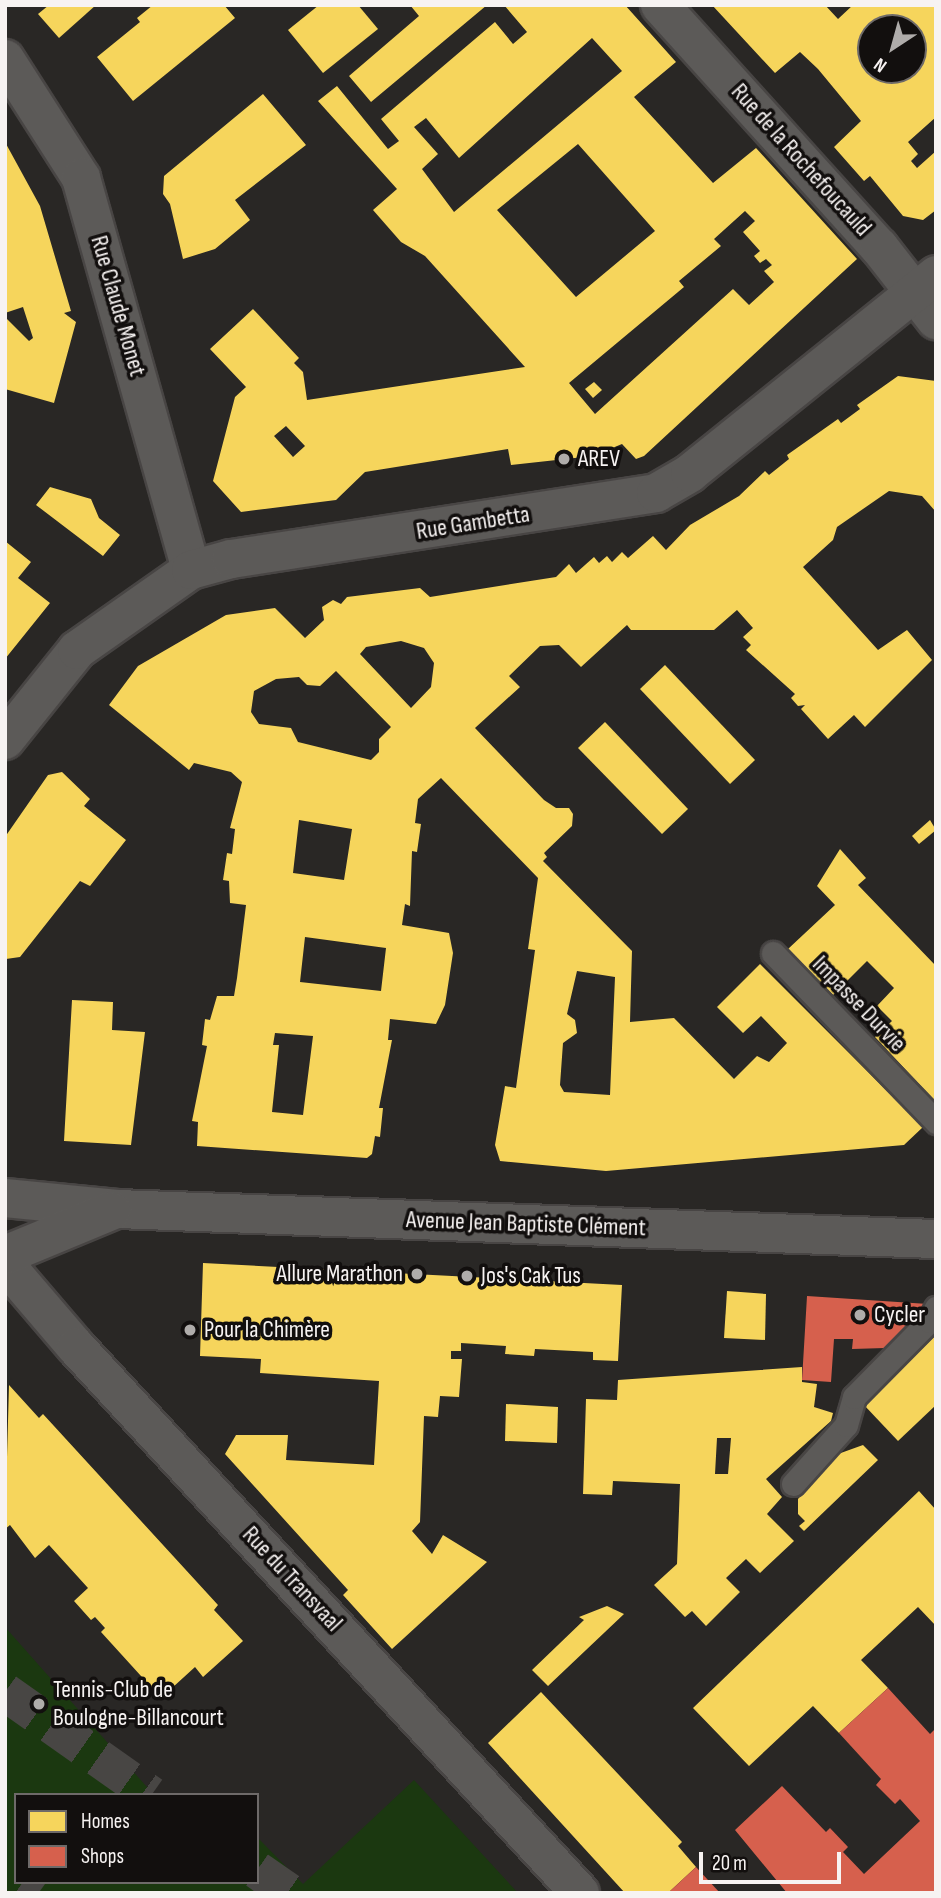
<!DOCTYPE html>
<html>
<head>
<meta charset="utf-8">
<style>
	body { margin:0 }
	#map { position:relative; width:941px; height:1898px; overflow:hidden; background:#292725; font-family:"Sofia Sans Condensed",sans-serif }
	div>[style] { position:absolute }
	.green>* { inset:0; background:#1b3810 }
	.homes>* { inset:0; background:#f6d55c }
	.shops>* { inset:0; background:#d6604d }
	.highway-tunnel>* { height:38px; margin-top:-19px; transform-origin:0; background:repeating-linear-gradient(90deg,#484644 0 38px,transparent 0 57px) }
	.roads { filter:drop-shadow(2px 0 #484544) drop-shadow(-2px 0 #484544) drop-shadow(0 2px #484544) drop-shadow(0 -2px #484544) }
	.lane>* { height:23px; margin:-11.5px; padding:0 11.5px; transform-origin:11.5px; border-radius:11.5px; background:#5c5a58 }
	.street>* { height:38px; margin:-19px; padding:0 19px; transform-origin:19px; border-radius:19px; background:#5c5a58 }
	.secondary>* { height:38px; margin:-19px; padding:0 19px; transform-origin:19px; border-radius:19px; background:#5c5a58 }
	.dots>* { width:19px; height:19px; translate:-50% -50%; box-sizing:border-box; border:4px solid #120f0e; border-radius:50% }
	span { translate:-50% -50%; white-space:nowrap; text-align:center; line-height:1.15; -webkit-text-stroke:7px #120f0e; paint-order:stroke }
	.street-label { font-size:24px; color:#f7f3f2 }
	.poi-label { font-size:24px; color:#f7f3f2 }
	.left { translate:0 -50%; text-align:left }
	.right { translate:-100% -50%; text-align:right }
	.frame { position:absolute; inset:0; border:7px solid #f7f3f2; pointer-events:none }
	.legend { position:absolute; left:14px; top:1793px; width:245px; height:91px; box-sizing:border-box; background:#120f0e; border:2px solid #6e6a69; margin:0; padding:9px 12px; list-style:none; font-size:21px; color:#f7f3f2 }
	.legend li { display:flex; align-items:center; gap:14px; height:35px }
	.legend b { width:35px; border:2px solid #6e6a69 }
	.north { position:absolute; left:857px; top:14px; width:70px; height:70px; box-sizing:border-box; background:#120f0e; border:2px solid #6e6a69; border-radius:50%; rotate:216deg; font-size:19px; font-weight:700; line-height:28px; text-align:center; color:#f7f3f2 }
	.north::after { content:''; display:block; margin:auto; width:24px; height:32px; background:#afacaa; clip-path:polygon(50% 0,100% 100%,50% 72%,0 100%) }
	.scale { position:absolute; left:699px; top:1852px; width:142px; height:32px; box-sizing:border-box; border:4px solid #f7f3f2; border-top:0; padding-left:9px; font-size:21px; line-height:24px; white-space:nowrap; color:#f7f3f2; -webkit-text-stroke:5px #120f0e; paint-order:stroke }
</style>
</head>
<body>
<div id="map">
	<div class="green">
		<i style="clip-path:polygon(5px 1627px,154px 1795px,16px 1795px,16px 1882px,257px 1882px,257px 1837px,303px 1884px,414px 1780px,518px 1893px,5px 1893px)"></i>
	</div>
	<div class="homes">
		<i style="clip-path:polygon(49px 5px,96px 5px,59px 38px,38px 14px)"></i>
		<i style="clip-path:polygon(153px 5px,224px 5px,235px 18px,133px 101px,97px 57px,140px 22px,137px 18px)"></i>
		<i style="clip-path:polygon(319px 5px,358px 5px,378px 29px,323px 73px,288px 30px)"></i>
		<i style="clip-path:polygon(410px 5px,487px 5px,371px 102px,349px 76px,419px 16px)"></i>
		<i style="clip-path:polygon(evenodd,504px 5px,625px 5px,676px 62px,634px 97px,713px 183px,756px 148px,857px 259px,644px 456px,636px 459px,622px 444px,593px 456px,511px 465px,508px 449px,365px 472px,336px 500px,241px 512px,213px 481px,235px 397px,246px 387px,210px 349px,253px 309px,299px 358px,294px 363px,303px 372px,307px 400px,525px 367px,425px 256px,401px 242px,373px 210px,397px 189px,318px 101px,337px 86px,388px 149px,399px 141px,381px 119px,495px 22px,513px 44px,527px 32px,504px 5px,592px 38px,622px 71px,454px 212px,422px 169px,438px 154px,414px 127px,426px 118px,459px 158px,592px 38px,504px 5px,578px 144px,655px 231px,576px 297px,497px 210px,578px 144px,504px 5px,745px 211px,755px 221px,743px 232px,760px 251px,754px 256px,760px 263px,766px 259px,772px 265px,764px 271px,774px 282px,749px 305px,733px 289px,595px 414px,569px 383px,684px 287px,679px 281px,721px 246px,714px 239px,745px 211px,504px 5px,286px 426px,305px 446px,293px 457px,274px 436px,286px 426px)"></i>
		<i style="clip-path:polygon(evenodd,712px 5px,825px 5px,838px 19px,853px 5px,936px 5px,936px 117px,908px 142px,918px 154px,911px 161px,917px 168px,936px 151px,936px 210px,923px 220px,903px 216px,870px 176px,864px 181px,834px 147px,861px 121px,818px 69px,800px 52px,775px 73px,712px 5px,871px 28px,913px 28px,913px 70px,871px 70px,871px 28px)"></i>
		<i style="clip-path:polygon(263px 94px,306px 145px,235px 200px,250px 220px,215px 249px,183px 259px,170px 204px,163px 194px,164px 176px)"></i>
		<i style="clip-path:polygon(5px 142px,40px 206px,71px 311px,64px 313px,76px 322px,54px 403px,5px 389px,5px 317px,29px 341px,33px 338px,23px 307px,5px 313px)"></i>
		<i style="clip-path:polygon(evenodd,898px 376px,936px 381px,936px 512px,922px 496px,889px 491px,837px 527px,833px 540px,803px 567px,878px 650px,907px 630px,932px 660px,865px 727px,854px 715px,828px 739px,801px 709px,805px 705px,798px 706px,791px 698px,795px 694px,746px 650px,751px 645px,743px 637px,753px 628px,737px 610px,714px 630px,631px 630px,627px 625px,581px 667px,559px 645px,540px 646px,509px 676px,520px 687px,475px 728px,544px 800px,556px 808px,569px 808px,573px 814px,572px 826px,544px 853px,547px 857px,543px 861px,632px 951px,630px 1022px,674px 1018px,734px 1079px,757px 1056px,769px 1062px,787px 1043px,761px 1016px,743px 1033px,717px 1007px,760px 964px,923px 1127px,904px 1145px,606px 1171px,500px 1161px,495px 1145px,505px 1086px,516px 1088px,535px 950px,528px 949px,538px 878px,441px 778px,418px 799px,415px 823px,421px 824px,417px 852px,412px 851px,410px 906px,405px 904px,402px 925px,449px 933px,453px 953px,445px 1005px,436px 1024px,390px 1019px,388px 1040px,392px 1040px,379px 1108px,383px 1108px,380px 1137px,375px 1136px,372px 1154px,367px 1158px,197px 1146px,198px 1122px,192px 1121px,207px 1046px,202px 1045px,205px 1019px,210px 1020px,217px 996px,234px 996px,237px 978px,246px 905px,230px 903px,229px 881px,223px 880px,227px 853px,232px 854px,235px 829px,230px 828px,242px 782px,231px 772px,194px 763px,189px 770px,109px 705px,138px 666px,226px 615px,275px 608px,305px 638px,324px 620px,322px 607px,333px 600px,341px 604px,347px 597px,420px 588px,430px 597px,556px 577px,569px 564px,576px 573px,594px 557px,599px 563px,607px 556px,612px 562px,622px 552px,628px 558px,653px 536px,666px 550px,690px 525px,739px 496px,765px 471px,769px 475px,789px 459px,787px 455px,838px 419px,841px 423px,860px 409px,857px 405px,898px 376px,401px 641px,424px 648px,434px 663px,431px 687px,411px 708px,360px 654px,366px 647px,401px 641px,898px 376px,336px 671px,391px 727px,379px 739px,379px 752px,371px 760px,298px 742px,291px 728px,259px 724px,251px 712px,254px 691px,276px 679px,299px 677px,307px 685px,320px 686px,336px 671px,898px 376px,299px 820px,352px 829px,344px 880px,293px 873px,299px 820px,898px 376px,305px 937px,386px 948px,381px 991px,300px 982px,305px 937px,898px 376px,577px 971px,615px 977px,610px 1095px,564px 1092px,560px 1085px,563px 1043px,577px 1033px,575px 1020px,567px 1014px,577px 971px,898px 376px,275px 1033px,313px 1036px,303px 1115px,272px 1112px,279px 1045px,273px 1045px,275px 1033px)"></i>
		<i style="clip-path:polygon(594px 382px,602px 390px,593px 398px,585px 389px)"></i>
		<i style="clip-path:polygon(50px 487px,91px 499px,99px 518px,120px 535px,103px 556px,36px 505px)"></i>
		<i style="clip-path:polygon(5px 541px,31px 562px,18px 578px,50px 603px,5px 659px)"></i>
		<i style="clip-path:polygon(665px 665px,755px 760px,730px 784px,640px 689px)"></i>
		<i style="clip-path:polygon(605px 722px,688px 809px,662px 834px,578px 748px)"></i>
		<i style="clip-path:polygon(62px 772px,90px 799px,84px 806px,126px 840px,90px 886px,80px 881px,20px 957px,6px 959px,5px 837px,48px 775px)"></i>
		<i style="clip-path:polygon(930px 820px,936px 830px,919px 844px,912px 836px)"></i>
		<i style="clip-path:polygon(840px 849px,866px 878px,858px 885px,936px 966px,936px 1102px,875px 1037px,892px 1021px,877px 1006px,894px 988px,867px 961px,833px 995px,788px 949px,835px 905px,817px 886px)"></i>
		<i style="clip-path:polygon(72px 1000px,113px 1002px,112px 1030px,145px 1032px,131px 1145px,64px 1141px)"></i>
		<i style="clip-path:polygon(203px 1263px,622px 1285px,618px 1361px,593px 1360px,593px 1352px,535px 1349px,534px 1356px,505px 1354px,506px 1346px,461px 1343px,461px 1351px,451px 1351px,451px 1359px,462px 1359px,459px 1397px,440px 1396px,438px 1417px,424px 1416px,420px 1522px,412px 1531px,432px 1554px,443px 1535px,487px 1562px,392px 1649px,343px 1595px,348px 1590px,225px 1454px,236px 1435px,288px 1435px,286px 1460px,374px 1465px,379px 1381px,260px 1373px,261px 1359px,200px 1356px)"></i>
		<i style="clip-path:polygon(727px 1291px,766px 1294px,765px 1340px,724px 1338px)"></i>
		<i style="clip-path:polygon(936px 1335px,936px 1405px,898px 1441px,864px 1405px)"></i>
		<i style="clip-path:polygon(evenodd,802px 1367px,802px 1382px,817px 1384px,814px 1407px,833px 1413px,831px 1421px,766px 1479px,782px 1497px,767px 1514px,794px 1541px,760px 1573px,746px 1559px,726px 1578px,740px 1592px,706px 1626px,692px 1611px,685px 1617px,654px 1585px,677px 1564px,680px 1484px,613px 1481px,612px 1495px,583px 1494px,586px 1399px,617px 1400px,618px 1380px,802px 1367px,717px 1438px,731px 1438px,728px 1474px,715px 1474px,717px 1438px)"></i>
		<i style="clip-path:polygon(9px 1385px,39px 1418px,43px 1414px,218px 1605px,214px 1610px,243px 1641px,203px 1677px,195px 1667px,161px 1698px,101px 1632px,105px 1628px,95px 1617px,91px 1620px,74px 1601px,88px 1588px,49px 1545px,35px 1558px,10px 1525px,5px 1529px)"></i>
		<i style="clip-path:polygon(506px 1404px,558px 1407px,557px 1443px,505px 1441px)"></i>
		<i style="clip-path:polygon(863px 1445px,878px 1460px,804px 1531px,799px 1526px,805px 1521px,798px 1514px,798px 1499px,838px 1454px)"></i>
		<i style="clip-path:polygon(919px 1491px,936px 1510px,936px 1626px,918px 1607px,861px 1660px,888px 1688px,839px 1733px,813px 1706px,749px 1766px,693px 1708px)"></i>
		<i style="clip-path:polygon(607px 1606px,624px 1614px,548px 1686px,532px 1670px,584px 1620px,579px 1617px)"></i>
		<i style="clip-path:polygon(541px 1692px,682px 1842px,678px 1846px,696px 1867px,668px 1893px,625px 1893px,488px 1743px)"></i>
	</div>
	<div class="shops">
		<i style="clip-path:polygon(807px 1296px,928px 1304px,885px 1348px,852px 1349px,853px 1339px,834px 1339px,831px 1382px,802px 1380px)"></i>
		<i style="clip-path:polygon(888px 1688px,930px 1734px,936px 1728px,936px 1893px,787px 1893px,735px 1830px,782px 1786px,826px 1832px,830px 1828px,848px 1847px,843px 1852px,864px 1874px,920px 1821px,900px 1799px,895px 1804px,876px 1785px,881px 1779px,839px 1733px)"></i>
		<i style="clip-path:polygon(696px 1867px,720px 1893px,668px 1893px)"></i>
	</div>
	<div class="highway-tunnel">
		<i style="left:5px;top:1692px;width:179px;rotate:35.2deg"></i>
		<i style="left:257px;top:1870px;width:40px;rotate:34.9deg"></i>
		<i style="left:23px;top:1882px;width:19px;rotate:36deg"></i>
	</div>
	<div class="roads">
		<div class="lane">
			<i style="left:773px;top:953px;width:235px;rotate:46deg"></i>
			<i style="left:793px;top:1484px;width:79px;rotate:-48.1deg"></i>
			<i style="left:846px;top:1425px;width:29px;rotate:-74deg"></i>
			<i style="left:854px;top:1397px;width:107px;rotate:-45.4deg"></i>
			<i style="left:929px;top:1321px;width:15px;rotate:-62deg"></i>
		</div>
		<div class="street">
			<i style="left:660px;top:5px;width:326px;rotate:47.9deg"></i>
			<i style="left:879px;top:247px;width:93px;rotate:52deg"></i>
			<i style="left:5px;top:59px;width:141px;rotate:57.4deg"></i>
			<i style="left:81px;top:178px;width:407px;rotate:74.3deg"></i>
			<i style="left:5px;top:740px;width:115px;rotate:-51.3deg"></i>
			<i style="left:77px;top:650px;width:139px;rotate:-35.1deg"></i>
			<i style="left:191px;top:570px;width:41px;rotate:-15.4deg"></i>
			<i style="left:231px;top:559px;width:430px;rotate:-8.8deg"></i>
			<i style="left:656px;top:493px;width:39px;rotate:-30deg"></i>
			<i style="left:690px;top:473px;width:316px;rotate:-38.8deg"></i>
			<i style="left:5px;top:1264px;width:109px;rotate:49.5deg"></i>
			<i style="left:76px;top:1347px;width:743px;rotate:47.29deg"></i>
		</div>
		<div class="secondary">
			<i style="left:5px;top:1198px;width:113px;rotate:5.6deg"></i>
			<i style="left:117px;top:1209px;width:820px;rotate:2.1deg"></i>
			<i style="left:5px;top:1255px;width:115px;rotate:-22.5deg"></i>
		</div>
	</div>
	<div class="dots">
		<i style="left:564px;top:459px;background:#afacaa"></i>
		<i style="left:417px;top:1274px;background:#afacaa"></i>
		<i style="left:467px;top:1276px;background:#afacaa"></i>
		<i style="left:860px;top:1315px;background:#afacaa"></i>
		<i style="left:190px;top:1330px;background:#afacaa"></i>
		<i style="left:39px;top:1704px;background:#afacaa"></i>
	</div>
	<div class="street-label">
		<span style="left:801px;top:160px;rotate:48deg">Rue de la Rochefoucauld</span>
		<span style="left:118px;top:306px;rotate:74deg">Rue Claude Monet</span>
		<span style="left:473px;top:523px;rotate:-9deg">Rue Gambetta</span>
		<span style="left:859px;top:1004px;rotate:46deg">Impasse Durvie</span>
		<span style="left:526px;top:1224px;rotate:2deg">Avenue Jean Baptiste Clément</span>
		<span style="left:292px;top:1579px;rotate:47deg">Rue du Transvaal</span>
	</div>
	<div class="poi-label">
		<span class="left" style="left:578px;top:459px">AREV</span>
		<span class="right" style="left:403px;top:1274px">Allure Marathon</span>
		<span class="left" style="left:481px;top:1276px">Jos's Cak Tus</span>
		<span class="left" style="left:874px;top:1315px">Cycler</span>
		<span class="left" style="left:204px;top:1330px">Pour la Chimère</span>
		<span class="left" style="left:53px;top:1704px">Tennis-Club de<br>Boulogne-Billancourt</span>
	</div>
	<div class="frame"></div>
	<ul class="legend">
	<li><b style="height:19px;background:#f6d55c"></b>Homes</li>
	<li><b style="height:19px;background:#d6604d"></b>Shops</li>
	</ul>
	<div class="north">N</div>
	<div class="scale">20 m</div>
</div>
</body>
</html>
